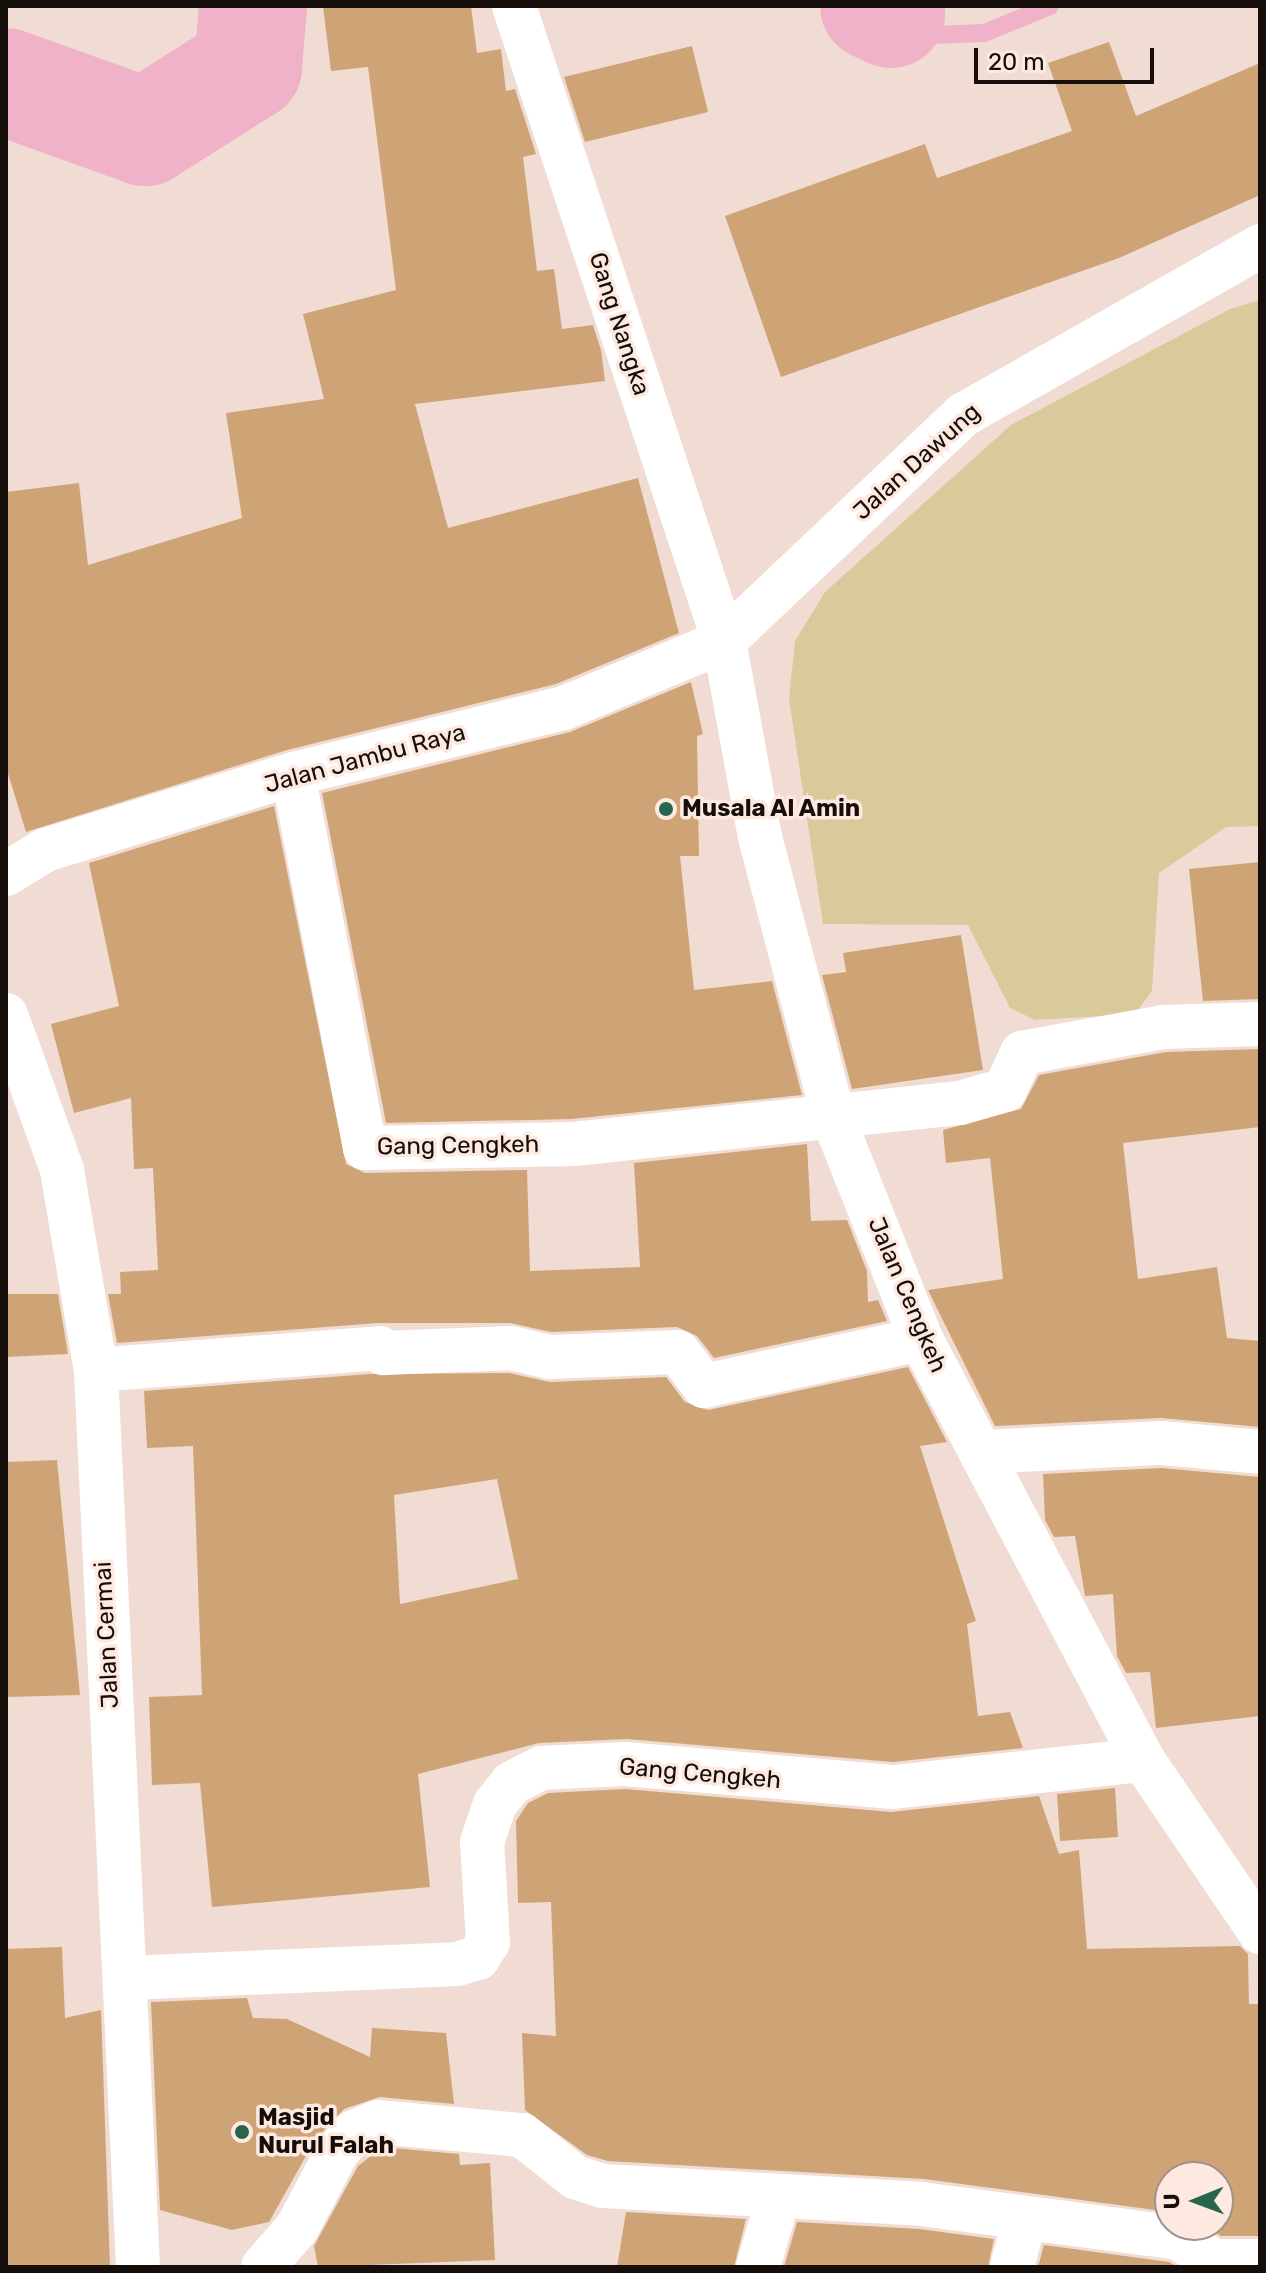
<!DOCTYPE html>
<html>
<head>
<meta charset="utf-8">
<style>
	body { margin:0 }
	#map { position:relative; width:1266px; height:2273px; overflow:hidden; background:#f1dcd3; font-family:Rubik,sans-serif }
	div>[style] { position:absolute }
	.green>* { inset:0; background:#d9ca9b }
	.stream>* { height:18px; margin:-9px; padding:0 9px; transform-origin:9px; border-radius:9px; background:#f0b2c8 }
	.river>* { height:108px; margin:-54px; padding:0 54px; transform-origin:54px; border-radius:54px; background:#f0b2c8 }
	.building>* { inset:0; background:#cea477 }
	.minor>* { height:44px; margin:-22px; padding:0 22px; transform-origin:22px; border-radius:22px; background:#fff }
	.dots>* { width:22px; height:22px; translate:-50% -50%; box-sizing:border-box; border:4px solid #fee9e0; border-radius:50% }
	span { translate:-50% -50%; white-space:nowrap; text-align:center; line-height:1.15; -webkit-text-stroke:7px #fee9e0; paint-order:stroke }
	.street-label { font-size:24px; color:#150e0b }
	.poi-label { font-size:24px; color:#150e0b; font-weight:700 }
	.left { translate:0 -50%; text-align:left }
	.frame { position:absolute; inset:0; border:8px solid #150e0b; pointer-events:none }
	.north { position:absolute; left:1154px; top:2161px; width:80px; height:80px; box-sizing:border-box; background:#fee9e0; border:2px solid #a1918b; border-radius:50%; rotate:269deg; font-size:22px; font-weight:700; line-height:32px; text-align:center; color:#150e0b }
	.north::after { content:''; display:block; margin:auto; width:28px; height:36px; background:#29644d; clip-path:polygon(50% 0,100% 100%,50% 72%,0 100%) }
	.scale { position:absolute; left:974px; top:48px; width:180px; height:36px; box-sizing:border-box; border:4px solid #150e0b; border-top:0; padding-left:10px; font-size:24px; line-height:28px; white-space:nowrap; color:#150e0b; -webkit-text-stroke:6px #fee9e0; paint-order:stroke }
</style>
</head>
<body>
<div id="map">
	<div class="green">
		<i style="clip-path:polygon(1260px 300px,1260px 826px,1226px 827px,1159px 873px,1152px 991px,1135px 1014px,1035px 1020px,1010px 1008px,968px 925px,823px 924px,789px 699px,795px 641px,825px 592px,1011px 425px,1230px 309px)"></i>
	</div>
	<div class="stream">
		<i style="left:891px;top:14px;width:45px;rotate:27.7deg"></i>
		<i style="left:931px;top:35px;width:53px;rotate:-2.2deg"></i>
		<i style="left:984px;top:33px;width:71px;rotate:-22.2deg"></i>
	</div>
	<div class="river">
		<i style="left:874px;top:6px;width:19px;rotate:25deg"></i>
		<i style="left:6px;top:82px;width:148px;rotate:19.8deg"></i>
		<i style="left:145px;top:132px;width:122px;rotate:-32.3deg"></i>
		<i style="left:248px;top:67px;width:61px;rotate:-85.3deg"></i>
	</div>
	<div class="building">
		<i style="clip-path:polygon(323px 6px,471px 6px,477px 53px,501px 49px,506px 91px,515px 89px,536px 154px,523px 157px,537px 271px,554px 269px,562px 329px,593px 325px,601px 350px,605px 381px,415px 404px,448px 528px,638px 478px,679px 633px,556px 684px,287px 750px,26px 832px,6px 767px,6px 492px,79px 483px,88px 565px,242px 518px,226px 413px,324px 399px,303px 314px,396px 290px,368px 67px,331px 71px)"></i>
		<i style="clip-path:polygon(1109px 42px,1136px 116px,1260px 63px,1260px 195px,1119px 258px,781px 377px,725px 216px,925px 144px,937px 178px,1072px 131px,1048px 63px)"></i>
		<i style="clip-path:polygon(692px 46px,708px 112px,585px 142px,564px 77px)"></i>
		<i style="clip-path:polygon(691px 682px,703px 734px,697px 736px,699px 856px,680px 856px,694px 990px,772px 981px,802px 1095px,572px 1119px,386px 1123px,322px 793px,570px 732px)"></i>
		<i style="clip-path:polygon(274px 806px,346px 1164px,365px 1173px,527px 1170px,530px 1271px,640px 1267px,634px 1163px,807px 1144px,811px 1221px,847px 1220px,867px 1271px,868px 1302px,878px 1300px,887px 1321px,714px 1358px,697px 1336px,677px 1327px,551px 1332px,510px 1323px,378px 1323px,117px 1343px,108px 1294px,121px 1294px,120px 1272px,158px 1270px,153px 1168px,134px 1169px,131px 1098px,74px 1113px,51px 1024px,119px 1006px,89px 863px)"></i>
		<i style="clip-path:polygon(1260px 862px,1260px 999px,1203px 1001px,1189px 869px)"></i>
		<i style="clip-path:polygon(961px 935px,983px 1070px,852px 1089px,822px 975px,846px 972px,843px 953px)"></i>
		<i style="clip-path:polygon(1260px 1049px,1260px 1127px,1123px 1143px,1138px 1279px,1217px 1267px,1227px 1338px,1260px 1341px,1260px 1427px,1161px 1418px,995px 1426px,928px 1290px,1003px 1279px,990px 1158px,946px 1163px,943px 1130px,1021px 1109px,1039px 1075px,1166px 1052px)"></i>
		<i style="clip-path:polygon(6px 1294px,58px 1294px,68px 1354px,6px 1357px)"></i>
		<i style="clip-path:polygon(evenodd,908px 1367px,947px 1442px,920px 1446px,976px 1621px,967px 1624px,978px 1716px,1010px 1712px,1023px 1748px,893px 1762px,627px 1739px,539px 1743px,418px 1774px,430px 1887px,212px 1907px,200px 1783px,152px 1785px,149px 1697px,202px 1695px,193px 1446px,147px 1448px,144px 1391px,370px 1374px,509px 1373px,550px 1382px,666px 1377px,685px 1402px,708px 1410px,908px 1367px,497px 1479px,518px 1579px,400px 1604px,394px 1495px,497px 1479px)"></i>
		<i style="clip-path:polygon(57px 1460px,80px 1695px,6px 1697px,6px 1462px)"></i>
		<i style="clip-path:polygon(1161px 1468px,1260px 1477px,1260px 1716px,1156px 1728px,1150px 1672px,1126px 1673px,1117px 1656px,1113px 1594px,1085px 1596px,1075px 1536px,1054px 1537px,1045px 1520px,1043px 1474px)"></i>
		<i style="clip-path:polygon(1115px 1788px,1118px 1837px,1060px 1841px,1057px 1794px)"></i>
		<i style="clip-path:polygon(625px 1789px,891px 1812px,1039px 1796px,1059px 1854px,1079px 1850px,1087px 1949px,1240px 1946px,1248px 1954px,1249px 2004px,1260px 2004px,1260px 2236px,1221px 2236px,1204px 2225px,1218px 2225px,1218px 2177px,1170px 2177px,1170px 2212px,924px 2179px,608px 2161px,587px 2155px,525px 2110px,522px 2033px,556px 2036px,551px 1902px,518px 1903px,516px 1821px,528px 1803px,548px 1793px)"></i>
		<i style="clip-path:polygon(62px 1947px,65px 2018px,101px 2010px,110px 2267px,6px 2267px,6px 1949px)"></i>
		<i style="clip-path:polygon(247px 1998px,253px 2018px,287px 2019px,370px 2057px,372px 2028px,446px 2033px,454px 2104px,380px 2097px,344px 2109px,315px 2140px,269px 2222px,232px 2230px,160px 2210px,151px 2002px)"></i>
		<i style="clip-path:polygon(382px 2147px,459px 2154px,460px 2165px,490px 2163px,495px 2260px,318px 2267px,314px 2246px,358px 2166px)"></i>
		<i style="clip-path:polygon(626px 2212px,746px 2219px,734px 2267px,617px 2267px)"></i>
		<i style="clip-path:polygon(797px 2222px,919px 2229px,994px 2239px,988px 2267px,784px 2267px)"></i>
		<i style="clip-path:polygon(1044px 2245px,1169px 2262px,1177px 2267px,1038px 2267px)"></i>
	</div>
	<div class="minor">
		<i style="left:514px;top:6px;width:669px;rotate:71.7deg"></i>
		<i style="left:724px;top:641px;width:199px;rotate:79.6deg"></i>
		<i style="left:760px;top:837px;width:293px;rotate:75.3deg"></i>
		<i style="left:834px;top:1120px;width:236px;rotate:68.3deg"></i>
		<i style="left:921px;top:1339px;width:476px;rotate:62.2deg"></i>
		<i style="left:1143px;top:1760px;width:208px;rotate:55.8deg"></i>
		<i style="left:293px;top:774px;width:381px;rotate:79.1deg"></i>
		<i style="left:365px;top:1148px;width:209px;rotate:-1.1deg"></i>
		<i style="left:574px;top:1144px;width:388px;rotate:-6.1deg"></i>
		<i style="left:960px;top:1103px;width:47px;rotate:-16.1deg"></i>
		<i style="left:1005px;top:1090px;width:41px;rotate:-65.3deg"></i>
		<i style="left:1022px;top:1053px;width:143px;rotate:-10.4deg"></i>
		<i style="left:1163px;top:1027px;width:97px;rotate:-1.8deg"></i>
		<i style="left:6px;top:874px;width:46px;rotate:-31.6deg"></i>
		<i style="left:45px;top:850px;width:259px;rotate:-17deg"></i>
		<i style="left:293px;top:774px;width:279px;rotate:-13.7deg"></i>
		<i style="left:564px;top:708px;width:173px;rotate:-22.7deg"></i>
		<i style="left:724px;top:641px;width:329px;rotate:-43.4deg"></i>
		<i style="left:963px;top:415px;width:342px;rotate:-29.6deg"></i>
		<i style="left:6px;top:1015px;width:165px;rotate:70.1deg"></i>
		<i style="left:62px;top:1170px;width:203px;rotate:80.4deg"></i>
		<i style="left:96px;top:1370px;width:898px;rotate:87.32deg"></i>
		<i style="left:96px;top:1370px;width:285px;rotate:-4.4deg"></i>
		<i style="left:380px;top:1348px;width:6px;rotate:59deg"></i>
		<i style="left:383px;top:1353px;width:128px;rotate:-2.2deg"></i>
		<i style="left:511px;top:1348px;width:39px;rotate:13deg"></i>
		<i style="left:549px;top:1357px;width:129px;rotate:-2.2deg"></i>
		<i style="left:678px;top:1352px;width:43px;rotate:52.6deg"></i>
		<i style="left:704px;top:1386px;width:222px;rotate:-12.2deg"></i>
		<i style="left:982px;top:1452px;width:180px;rotate:-2.9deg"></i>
		<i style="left:1162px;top:1443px;width:98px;rotate:5.2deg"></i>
		<i style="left:126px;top:1978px;width:331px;rotate:-2.4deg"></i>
		<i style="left:457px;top:1964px;width:22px;rotate:-16deg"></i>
		<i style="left:478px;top:1958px;width:19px;rotate:-58deg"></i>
		<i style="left:488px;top:1942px;width:100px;rotate:-93.4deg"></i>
		<i style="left:482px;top:1842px;width:40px;rotate:-71.1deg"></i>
		<i style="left:495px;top:1804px;width:27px;rotate:-51deg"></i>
		<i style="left:512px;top:1783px;width:33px;rotate:-27deg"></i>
		<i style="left:541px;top:1768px;width:84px;rotate:-2.7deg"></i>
		<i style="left:625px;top:1764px;width:269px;rotate:4.9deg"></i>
		<i style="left:893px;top:1787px;width:251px;rotate:-6.2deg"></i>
		<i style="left:263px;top:2267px;width:52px;rotate:-48.9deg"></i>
		<i style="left:297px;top:2228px;width:86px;rotate:-62.2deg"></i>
		<i style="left:337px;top:2152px;width:26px;rotate:-50deg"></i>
		<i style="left:354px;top:2132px;width:26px;rotate:-23deg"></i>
		<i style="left:378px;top:2122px;width:145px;rotate:5.2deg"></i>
		<i style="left:522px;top:2135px;width:68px;rotate:38.4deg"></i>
		<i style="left:575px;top:2177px;width:29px;rotate:18deg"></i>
		<i style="left:603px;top:2186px;width:319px;rotate:3.2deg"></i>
		<i style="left:921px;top:2204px;width:259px;rotate:7.5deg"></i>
		<i style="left:1178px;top:2238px;width:43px;rotate:32.6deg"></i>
		<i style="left:1214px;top:2261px;width:46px"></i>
		<i style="left:758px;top:2267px;width:71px;rotate:-73.6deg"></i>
		<i style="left:1012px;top:2267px;width:47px;rotate:-75.1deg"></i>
	</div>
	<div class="dots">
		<i style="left:666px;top:809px;background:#29644d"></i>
		<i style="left:242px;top:2132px;background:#29644d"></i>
	</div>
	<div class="street-label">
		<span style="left:619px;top:324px;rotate:72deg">Gang Nangka</span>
		<span style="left:917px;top:462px;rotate:-42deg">Jalan Dawung</span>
		<span style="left:365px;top:759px;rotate:-15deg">Jalan Jambu Raya</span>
		<span style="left:458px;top:1146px;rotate:-1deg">Gang Cengkeh</span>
		<span style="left:907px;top:1295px;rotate:67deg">Jalan Cengkeh</span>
		<span style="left:107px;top:1635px;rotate:-93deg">Jalan Cermai</span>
		<span style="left:700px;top:1774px;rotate:5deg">Gang Cengkeh</span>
	</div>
	<div class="poi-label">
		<span class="left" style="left:682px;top:809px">Musala Al Amin</span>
		<span class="left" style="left:258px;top:2132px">Masjid<br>Nurul Falah</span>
	</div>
	<div class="frame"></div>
	<div class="north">U</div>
	<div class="scale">20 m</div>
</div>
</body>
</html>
